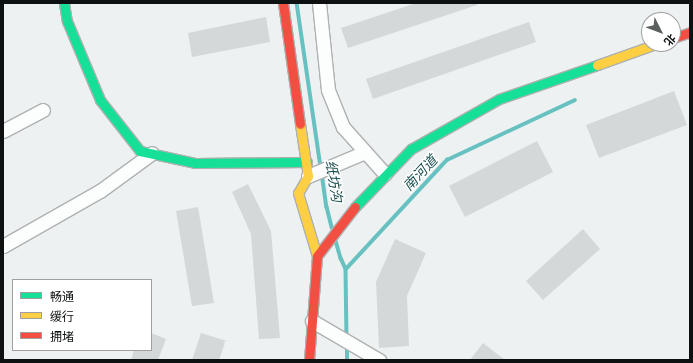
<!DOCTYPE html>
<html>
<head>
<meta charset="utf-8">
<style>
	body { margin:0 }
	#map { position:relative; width:693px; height:363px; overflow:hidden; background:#edf1f1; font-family:"Roboto Condensed","Noto Sans SC",sans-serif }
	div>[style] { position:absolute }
	.stream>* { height:3.5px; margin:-1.75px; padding:0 1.75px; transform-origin:1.75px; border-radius:1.75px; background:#67c1c1 }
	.building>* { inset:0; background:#d4d8d8 }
	.roads { filter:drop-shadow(1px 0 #aeb1b1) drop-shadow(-1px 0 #aeb1b1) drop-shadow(0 1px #aeb1b1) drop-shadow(0 -1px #aeb1b1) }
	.street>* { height:13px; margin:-6.5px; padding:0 6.5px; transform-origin:6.5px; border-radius:6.5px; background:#fcfdfd }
	.fast>* { height:9px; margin:-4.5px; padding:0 4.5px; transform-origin:4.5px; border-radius:4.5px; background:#16e098 }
	.slow>* { height:9px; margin:-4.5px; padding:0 4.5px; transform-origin:4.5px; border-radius:4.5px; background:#ffcf43 }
	.jam>* { height:9px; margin:-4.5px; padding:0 4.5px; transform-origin:4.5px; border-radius:4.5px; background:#f24e42 }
	span { translate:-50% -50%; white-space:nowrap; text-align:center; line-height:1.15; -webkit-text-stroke:3px #fff; paint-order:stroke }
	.water-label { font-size:14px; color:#1a4e4e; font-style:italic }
	.frame { position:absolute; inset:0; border:4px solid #0e1111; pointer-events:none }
	.legend { position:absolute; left:12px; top:279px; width:140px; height:72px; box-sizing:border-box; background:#fff; border:1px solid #9fa0a0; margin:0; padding:5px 7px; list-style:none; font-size:12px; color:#0e1111 }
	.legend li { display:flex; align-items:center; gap:8px; height:20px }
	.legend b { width:20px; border:1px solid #9fa0a0 }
	.north { position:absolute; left:641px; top:12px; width:40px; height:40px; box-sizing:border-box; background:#fff; border:1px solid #9fa0a0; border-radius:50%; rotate:132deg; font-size:11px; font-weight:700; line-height:16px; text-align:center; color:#0e1111 }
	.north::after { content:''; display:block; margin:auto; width:14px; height:18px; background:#5c5f5f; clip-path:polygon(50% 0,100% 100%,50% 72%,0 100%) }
</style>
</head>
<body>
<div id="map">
	<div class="stream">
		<i style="left:297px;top:3px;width:166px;rotate:81.7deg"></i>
		<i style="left:322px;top:173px;width:34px;rotate:82deg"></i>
		<i style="left:327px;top:207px;width:21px;rotate:76deg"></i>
		<i style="left:336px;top:241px;width:18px;rotate:74deg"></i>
		<i style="left:341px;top:258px;width:12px;rotate:66deg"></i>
		<i style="left:346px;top:269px;width:70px;rotate:89.2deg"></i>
		<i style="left:346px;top:269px;width:149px;rotate:-47.2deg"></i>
		<i style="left:447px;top:160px;width:141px;rotate:-25.1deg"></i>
		<i style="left:347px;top:360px;width:15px;rotate:-90deg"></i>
	</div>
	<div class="building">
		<i style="clip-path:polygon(416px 3px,477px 3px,477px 5px,348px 48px,341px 28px)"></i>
		<i style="clip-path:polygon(266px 17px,270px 42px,192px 57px,188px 33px)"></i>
		<i style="clip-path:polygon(529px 22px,536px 42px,373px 99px,366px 79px)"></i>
		<i style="clip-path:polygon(674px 91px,687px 125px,599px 158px,586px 125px)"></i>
		<i style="clip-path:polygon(537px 141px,553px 172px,465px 217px,449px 186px)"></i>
		<i style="clip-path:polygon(248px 184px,271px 231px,280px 338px,259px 339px,251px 234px,232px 192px)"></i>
		<i style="clip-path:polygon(198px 207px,214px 303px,192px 306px,176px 211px)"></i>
		<i style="clip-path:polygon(583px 229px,600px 249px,543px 300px,526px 281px)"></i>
		<i style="clip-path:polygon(395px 239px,426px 253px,407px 296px,409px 346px,379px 348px,376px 282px)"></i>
		<i style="clip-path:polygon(151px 333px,166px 339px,158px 360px,131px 360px,134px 350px,151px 350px)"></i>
		<i style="clip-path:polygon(201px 333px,227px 341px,223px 342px,225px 343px,219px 360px,192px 360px)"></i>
		<i style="clip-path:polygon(483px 343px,505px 360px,470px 360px)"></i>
	</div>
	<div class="roads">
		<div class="street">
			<i style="left:319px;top:3px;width:87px;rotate:84.1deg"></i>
			<i style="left:328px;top:90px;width:40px;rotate:68deg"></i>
			<i style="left:343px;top:127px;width:63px;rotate:48.2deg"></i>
			<i style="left:3px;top:131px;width:45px;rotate:-27.7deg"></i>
			<i style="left:308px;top:176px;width:62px;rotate:-22.8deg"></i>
			<i style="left:3px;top:246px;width:112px;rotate:-29.6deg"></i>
			<i style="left:100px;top:191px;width:64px;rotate:-36.2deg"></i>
			<i style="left:312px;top:321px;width:78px;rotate:30.2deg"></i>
		</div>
		<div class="fast">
			<i style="left:64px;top:3px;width:18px;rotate:81deg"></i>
			<i style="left:67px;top:21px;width:86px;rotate:67.3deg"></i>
			<i style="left:100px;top:100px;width:65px;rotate:51.9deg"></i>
			<i style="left:140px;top:151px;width:56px;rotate:12.3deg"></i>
			<i style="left:195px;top:163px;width:112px;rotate:-0.5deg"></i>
			<i style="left:355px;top:207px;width:81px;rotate:-46deg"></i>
			<i style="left:411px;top:149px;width:101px;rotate:-29.6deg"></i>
			<i style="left:499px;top:99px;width:104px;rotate:-19.1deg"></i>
		</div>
		<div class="slow">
			<i style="left:597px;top:65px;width:63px;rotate:-19.6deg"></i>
			<i style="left:300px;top:124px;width:53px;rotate:81.3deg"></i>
			<i style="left:308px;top:176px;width:20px;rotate:120deg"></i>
			<i style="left:298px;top:193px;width:66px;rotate:73.2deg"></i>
		</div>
		<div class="jam">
			<i style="left:283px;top:3px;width:122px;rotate:82deg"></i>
			<i style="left:673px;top:38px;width:18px;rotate:-19deg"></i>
			<i style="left:309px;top:360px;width:104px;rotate:-85.6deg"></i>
			<i style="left:317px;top:256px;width:62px;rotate:-52.2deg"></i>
		</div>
	</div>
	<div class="water-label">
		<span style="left:420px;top:173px;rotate:-47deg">南河道</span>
		<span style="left:334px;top:181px;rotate:81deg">纸坊沟</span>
	</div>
	<div class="frame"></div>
	<ul class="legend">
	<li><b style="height:5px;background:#16e098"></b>畅通</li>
	<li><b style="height:5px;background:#ffcf43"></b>缓行</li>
	<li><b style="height:5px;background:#f24e42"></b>拥堵</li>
	</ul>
	<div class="north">北</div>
</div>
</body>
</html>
